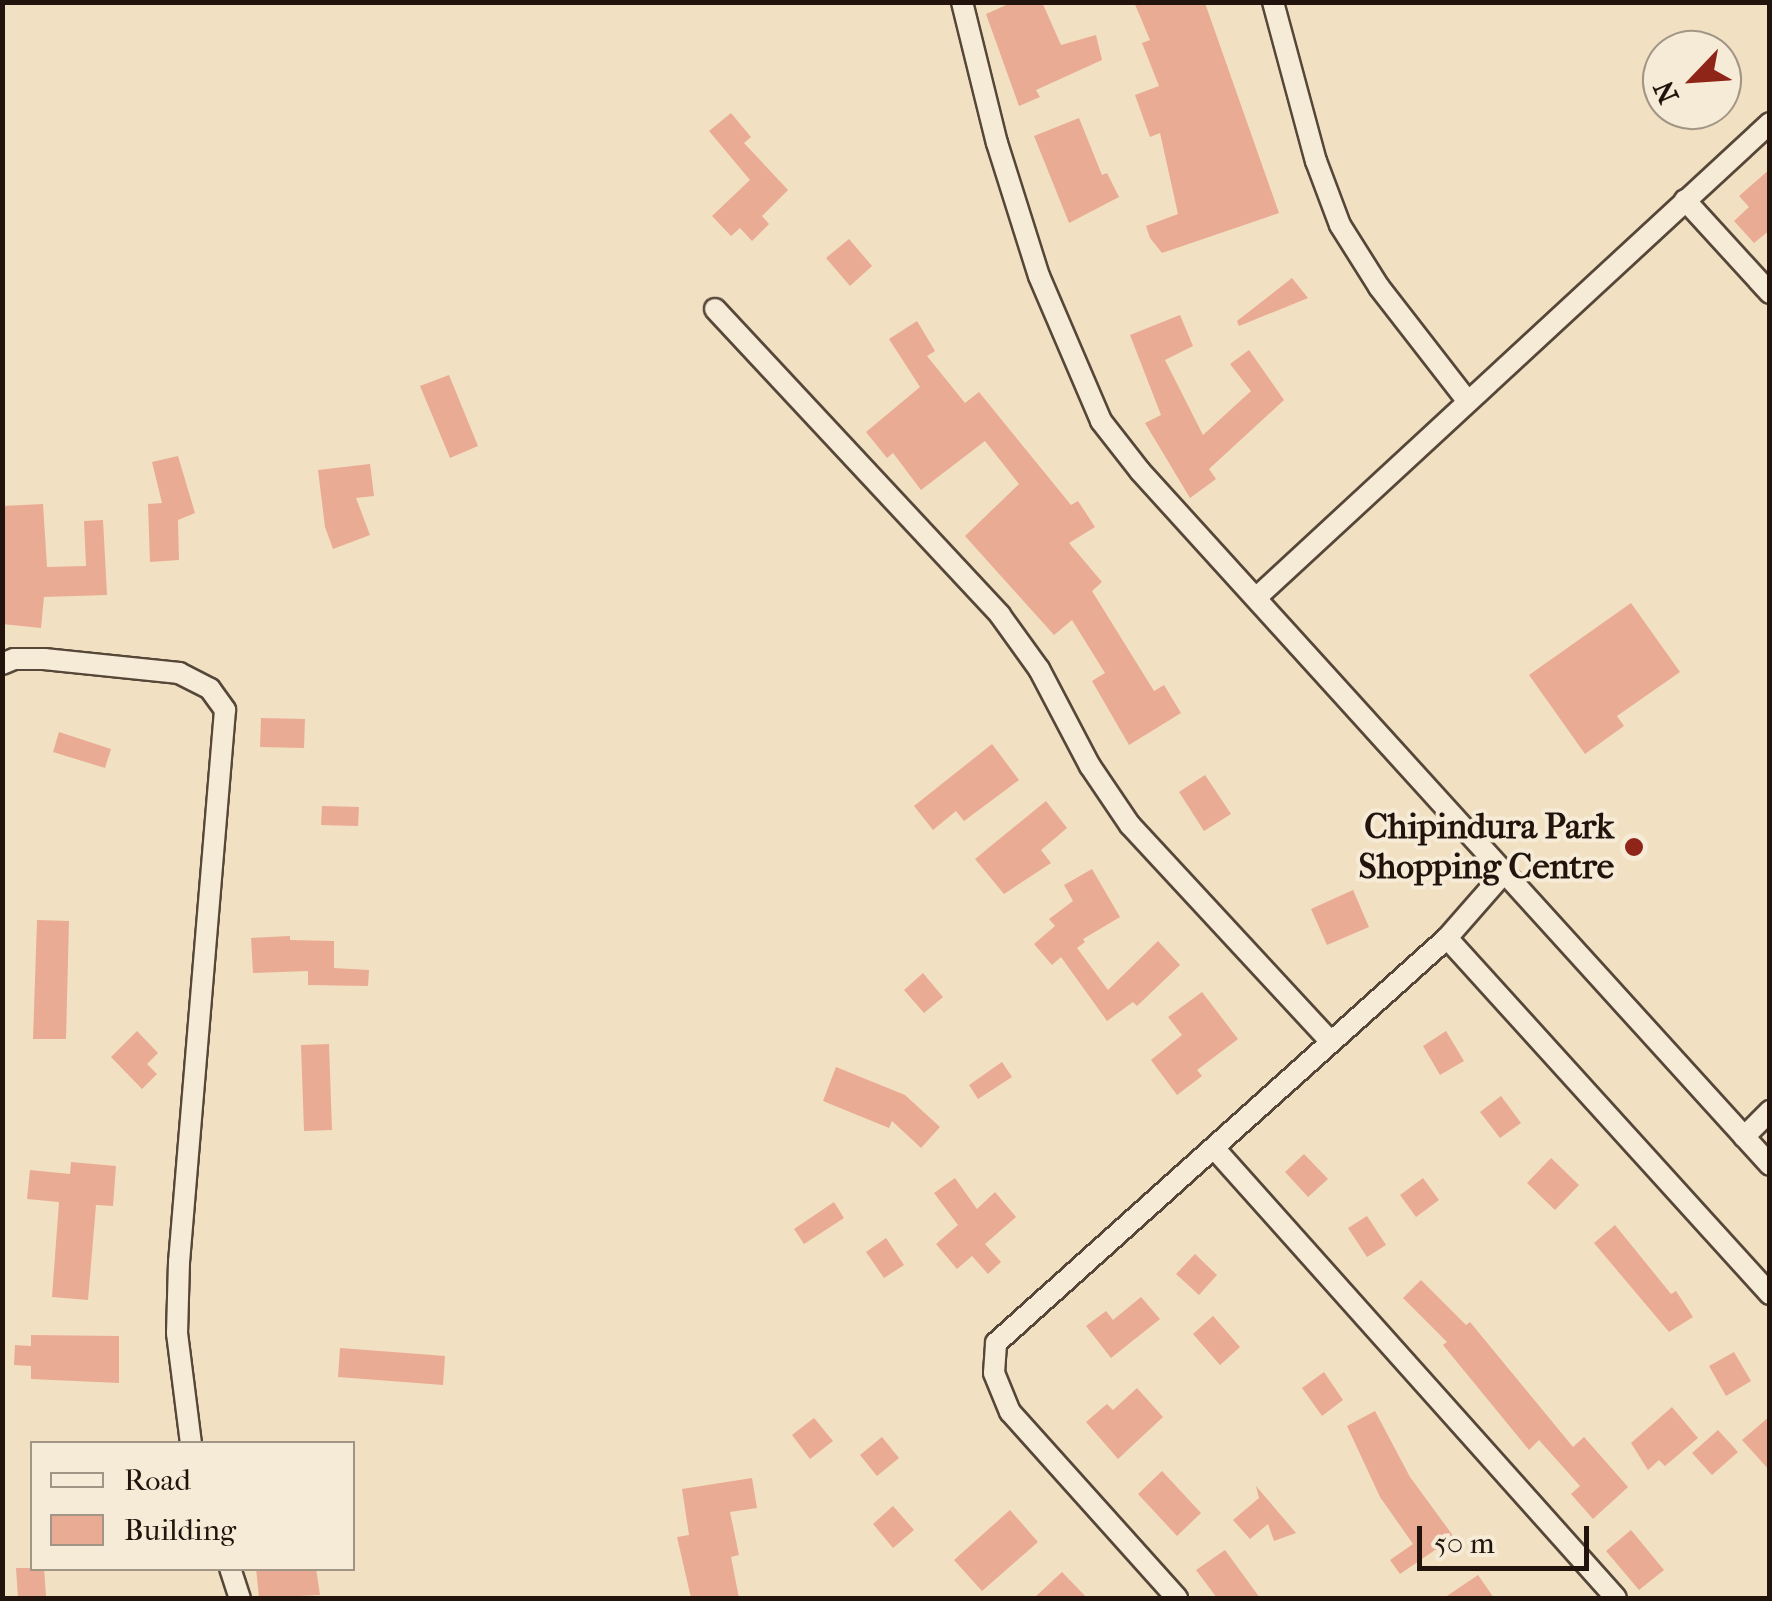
<!DOCTYPE html>
<html>
<head>
<meta charset="utf-8">
<style>
	body { margin:0 }
	#map { position:relative; width:1772px; height:1601px; overflow:hidden; background:#f1e0c1; font-family:"IM FELL French Canon",serif }
	div>[style] { position:absolute }
	.building>* { inset:0; background:#eaab95 }
	.roads { filter:drop-shadow(2px 0 #564739) drop-shadow(-2px 0 #564739) drop-shadow(0 2px #564739) drop-shadow(0 -2px #564739) }
	.street>* { height:20px; margin:-10px; padding:0 10px; transform-origin:10px; border-radius:10px; background:#f6ebd7 }
	.dots>* { width:28px; height:28px; translate:-50% -50%; box-sizing:border-box; border:5px solid #f6ebd7; border-radius:50% }
	span { translate:-50% -50%; white-space:nowrap; text-align:center; line-height:1.15; -webkit-text-stroke:8px #f6ebd7; paint-order:stroke }
	.poi-label { font-size:35px; color:#22140c; font-weight:700 }
	.right { translate:-100% -50%; text-align:right }
	.frame { position:absolute; inset:0; border:5px solid #22140c; pointer-events:none }
	.legend { position:absolute; left:30px; top:1441px; width:325px; height:130px; box-sizing:border-box; background:#f6ebd7; border:2px solid #a19586; margin:0; padding:12px 18px; list-style:none; font-size:30px; color:#22140c }
	.legend li { display:flex; align-items:center; gap:20px; height:50px }
	.legend b { width:50px; border:2px solid #a19586 }
	.north { position:absolute; left:1642px; top:30px; width:100px; height:100px; box-sizing:border-box; background:#f6ebd7; border:2px solid #a19586; border-radius:50%; rotate:245deg; font-size:28px; font-weight:700; line-height:40px; text-align:center; color:#22140c }
	.north::after { content:''; display:block; margin:auto; width:35px; height:45px; background:#8f2418; clip-path:polygon(50% 0,100% 100%,50% 72%,0 100%) }
	.scale { position:absolute; left:1417px; top:1526px; width:172px; height:45px; box-sizing:border-box; border:5px solid #22140c; border-top:0; padding-left:12px; font-size:30px; line-height:35px; white-space:nowrap; color:#22140c; -webkit-text-stroke:8px #f6ebd7; paint-order:stroke }
</style>
</head>
<body>
<div id="map">
	<div class="building">
		<i style="clip-path:polygon(1013px 2px,1042px 2px,1061px 45px,1096px 35px,1102px 60px,1036px 90px,1040px 97px,1019px 106px,986px 14px)"></i>
		<i style="clip-path:polygon(1134px 2px,1205px 3px,1279px 213px,1162px 253px,1150px 238px,1146px 226px,1178px 214px,1160px 133px,1150px 137px,1135px 95px,1159px 86px,1142px 43px,1150px 40px)"></i>
		<i style="clip-path:polygon(731px 113px,751px 137px,744px 143px,788px 190px,762px 216px,769px 224px,752px 241px,740px 228px,731px 236px,712px 216px,750px 180px,709px 131px)"></i>
		<i style="clip-path:polygon(1079px 118px,1102px 175px,1107px 173px,1119px 197px,1069px 223px,1034px 136px)"></i>
		<i style="clip-path:polygon(1770px 169px,1770px 230px,1754px 243px,1734px 221px,1749px 207px,1739px 196px)"></i>
		<i style="clip-path:polygon(849px 239px,872px 266px,850px 286px,826px 258px)"></i>
		<i style="clip-path:polygon(1292px 278px,1308px 298px,1239px 326px,1237px 321px)"></i>
		<i style="clip-path:polygon(1180px 315px,1193px 346px,1165px 360px,1203px 435px,1251px 391px,1230px 364px,1249px 350px,1284px 400px,1209px 469px,1216px 479px,1190px 498px,1145px 423px,1161px 415px,1130px 335px)"></i>
		<i style="clip-path:polygon(917px 321px,935px 351px,927px 356px,965px 403px,979px 392px,1071px 505px,1078px 501px,1095px 527px,1069px 543px,1102px 582px,1092px 591px,1154px 691px,1164px 685px,1181px 713px,1129px 745px,1092px 681px,1105px 673px,1072px 620px,1054px 635px,965px 536px,1019px 484px,985px 441px,921px 490px,893px 453px,887px 458px,866px 432px,920px 387px,889px 339px)"></i>
		<i style="clip-path:polygon(449px 375px,478px 446px,450px 458px,420px 386px)"></i>
		<i style="clip-path:polygon(178px 456px,195px 513px,178px 520px,179px 560px,150px 562px,148px 504px,162px 503px,152px 462px)"></i>
		<i style="clip-path:polygon(370px 464px,374px 496px,356px 498px,370px 535px,333px 549px,325px 527px,318px 470px)"></i>
		<i style="clip-path:polygon(43px 504px,47px 567px,86px 566px,84px 521px,103px 520px,107px 595px,44px 597px,41px 628px,2px 624px,2px 506px)"></i>
		<i style="clip-path:polygon(1631px 603px,1680px 672px,1617px 716px,1624px 726px,1585px 754px,1529px 675px)"></i>
		<i style="clip-path:polygon(261px 718px,305px 719px,304px 748px,260px 747px)"></i>
		<i style="clip-path:polygon(59px 732px,111px 749px,105px 768px,53px 752px)"></i>
		<i style="clip-path:polygon(992px 744px,1019px 780px,964px 821px,956px 811px,933px 830px,914px 806px)"></i>
		<i style="clip-path:polygon(1205px 775px,1231px 814px,1204px 831px,1179px 792px)"></i>
		<i style="clip-path:polygon(1046px 801px,1067px 828px,1041px 850px,1051px 863px,1004px 894px,975px 859px)"></i>
		<i style="clip-path:polygon(322px 806px,359px 807px,358px 826px,321px 825px)"></i>
		<i style="clip-path:polygon(1092px 869px,1120px 917px,1083px 939px,1085px 942px,1077px 948px,1108px 990px,1158px 941px,1180px 965px,1137px 1006px,1133px 1002px,1107px 1021px,1061px 957px,1052px 965px,1034px 944px,1055px 926px,1049px 919px,1073px 901px,1064px 885px)"></i>
		<i style="clip-path:polygon(1353px 890px,1369px 927px,1327px 945px,1311px 909px)"></i>
		<i style="clip-path:polygon(37px 920px,69px 921px,66px 1039px,33px 1039px)"></i>
		<i style="clip-path:polygon(290px 936px,290px 940px,334px 941px,334px 968px,369px 970px,368px 986px,308px 985px,308px 971px,253px 973px,251px 938px)"></i>
		<i style="clip-path:polygon(923px 973px,943px 997px,924px 1013px,904px 990px)"></i>
		<i style="clip-path:polygon(1202px 992px,1238px 1039px,1197px 1070px,1202px 1076px,1177px 1095px,1151px 1060px,1182px 1035px,1168px 1017px)"></i>
		<i style="clip-path:polygon(137px 1031px,158px 1053px,147px 1064px,157px 1074px,142px 1089px,111px 1057px)"></i>
		<i style="clip-path:polygon(1446px 1031px,1464px 1061px,1440px 1075px,1423px 1046px)"></i>
		<i style="clip-path:polygon(329px 1044px,332px 1130px,304px 1131px,301px 1045px)"></i>
		<i style="clip-path:polygon(1002px 1062px,1012px 1077px,978px 1099px,969px 1085px)"></i>
		<i style="clip-path:polygon(836px 1067px,905px 1095px,940px 1127px,921px 1148px,892px 1121px,889px 1128px,823px 1101px)"></i>
		<i style="clip-path:polygon(1501px 1096px,1521px 1123px,1500px 1138px,1480px 1112px)"></i>
		<i style="clip-path:polygon(1304px 1154px,1328px 1179px,1308px 1197px,1285px 1172px)"></i>
		<i style="clip-path:polygon(1551px 1158px,1579px 1185px,1555px 1210px,1527px 1183px)"></i>
		<i style="clip-path:polygon(71px 1162px,116px 1166px,113px 1206px,96px 1205px,88px 1300px,52px 1297px,59px 1202px,27px 1199px,30px 1170px,70px 1174px)"></i>
		<i style="clip-path:polygon(955px 1178px,977px 1209px,995px 1192px,1016px 1217px,985px 1244px,1001px 1262px,988px 1274px,972px 1256px,957px 1269px,936px 1244px,958px 1225px,934px 1193px)"></i>
		<i style="clip-path:polygon(1423px 1178px,1439px 1200px,1416px 1217px,1400px 1195px)"></i>
		<i style="clip-path:polygon(834px 1202px,844px 1218px,804px 1244px,794px 1229px)"></i>
		<i style="clip-path:polygon(1367px 1216px,1386px 1245px,1367px 1257px,1348px 1228px)"></i>
		<i style="clip-path:polygon(1615px 1225px,1671px 1294px,1676px 1291px,1693px 1317px,1669px 1332px,1594px 1243px)"></i>
		<i style="clip-path:polygon(886px 1238px,904px 1265px,884px 1278px,866px 1252px)"></i>
		<i style="clip-path:polygon(1195px 1254px,1217px 1275px,1199px 1295px,1176px 1274px)"></i>
		<i style="clip-path:polygon(1421px 1280px,1466px 1325px,1470px 1322px,1573px 1447px,1584px 1437px,1628px 1487px,1593px 1519px,1571px 1494px,1580px 1486px,1539px 1440px,1529px 1450px,1443px 1345px,1447px 1342px,1403px 1298px)"></i>
		<i style="clip-path:polygon(1141px 1297px,1160px 1319px,1111px 1358px,1086px 1326px,1106px 1311px,1113px 1320px)"></i>
		<i style="clip-path:polygon(1213px 1316px,1240px 1347px,1220px 1365px,1193px 1334px)"></i>
		<i style="clip-path:polygon(31px 1335px,119px 1336px,119px 1383px,31px 1379px,31px 1366px,14px 1365px,15px 1345px,31px 1346px)"></i>
		<i style="clip-path:polygon(340px 1348px,445px 1356px,443px 1385px,338px 1377px)"></i>
		<i style="clip-path:polygon(1734px 1352px,1751px 1381px,1726px 1396px,1709px 1366px)"></i>
		<i style="clip-path:polygon(1324px 1372px,1343px 1400px,1322px 1416px,1302px 1388px)"></i>
		<i style="clip-path:polygon(1137px 1388px,1163px 1417px,1118px 1459px,1086px 1422px,1107px 1404px,1113px 1410px)"></i>
		<i style="clip-path:polygon(1672px 1407px,1698px 1438px,1665px 1466px,1659px 1460px,1648px 1470px,1631px 1443px)"></i>
		<i style="clip-path:polygon(1375px 1411px,1410px 1477px,1454px 1537px,1400px 1574px,1390px 1560px,1413px 1544px,1380px 1497px,1347px 1426px)"></i>
		<i style="clip-path:polygon(1770px 1416px,1770px 1471px,1742px 1440px)"></i>
		<i style="clip-path:polygon(814px 1418px,833px 1441px,810px 1459px,792px 1435px)"></i>
		<i style="clip-path:polygon(1718px 1430px,1738px 1452px,1712px 1475px,1692px 1453px)"></i>
		<i style="clip-path:polygon(882px 1437px,899px 1458px,877px 1476px,860px 1455px)"></i>
		<i style="clip-path:polygon(1162px 1471px,1201px 1513px,1177px 1536px,1138px 1494px)"></i>
		<i style="clip-path:polygon(752px 1478px,757px 1508px,730px 1512px,739px 1555px,731px 1557px,739px 1598px,691px 1598px,677px 1537px,689px 1535px,682px 1489px)"></i>
		<i style="clip-path:polygon(1256px 1486px,1285px 1520px,1296px 1533px,1274px 1541px,1268px 1524px,1250px 1539px,1233px 1520px,1259px 1498px)"></i>
		<i style="clip-path:polygon(893px 1506px,914px 1530px,893px 1548px,873px 1524px)"></i>
		<i style="clip-path:polygon(1010px 1510px,1038px 1542px,982px 1591px,954px 1560px)"></i>
		<i style="clip-path:polygon(1631px 1530px,1664px 1570px,1639px 1590px,1606px 1551px)"></i>
		<i style="clip-path:polygon(1225px 1550px,1260px 1598px,1217px 1598px,1196px 1570px)"></i>
		<i style="clip-path:polygon(16px 1568px,44px 1568px,46px 1596px,18px 1598px)"></i>
		<i style="clip-path:polygon(256px 1568px,316px 1568px,320px 1595px,259px 1598px)"></i>
		<i style="clip-path:polygon(1062px 1572px,1087px 1598px,1034px 1598px)"></i>
		<i style="clip-path:polygon(1478px 1575px,1494px 1598px,1444px 1598px)"></i>
	</div>
	<div class="roads">
		<div class="street">
			<i style="left:962px;top:2px;width:145px;rotate:76.1deg"></i>
			<i style="left:997px;top:143px;width:139px;rotate:72.5deg"></i>
			<i style="left:1039px;top:276px;width:158px;rotate:66.8deg"></i>
			<i style="left:1101px;top:421px;width:63px;rotate:52deg"></i>
			<i style="left:1140px;top:471px;width:937px;rotate:47.77deg"></i>
			<i style="left:1273px;top:2px;width:165px;rotate:74.9deg"></i>
			<i style="left:1316px;top:161px;width:68px;rotate:69.4deg"></i>
			<i style="left:1340px;top:225px;width:73px;rotate:57.8deg"></i>
			<i style="left:1379px;top:287px;width:142px;rotate:52.2deg"></i>
			<i style="left:1685px;top:200px;width:126px;rotate:47.6deg"></i>
			<i style="left:715px;top:309px;width:418px;rotate:47deg"></i>
			<i style="left:1000px;top:615px;width:67px;rotate:54.2deg"></i>
			<i style="left:1039px;top:669px;width:110px;rotate:62.3deg"></i>
			<i style="left:1090px;top:766px;width:71px;rotate:55.9deg"></i>
			<i style="left:1130px;top:825px;width:293px;rotate:47.2deg"></i>
			<i style="left:1256px;top:598px;width:700px;rotate:-42.74deg"></i>
			<i style="left:2px;top:664px;width:13px;rotate:-23deg"></i>
			<i style="left:14px;top:659px;width:30px"></i>
			<i style="left:44px;top:659px;width:136px;rotate:5.9deg"></i>
			<i style="left:179px;top:673px;width:35px;rotate:27deg"></i>
			<i style="left:210px;top:689px;width:26px;rotate:54deg"></i>
			<i style="left:225px;top:710px;width:554px;rotate:94.76deg"></i>
			<i style="left:179px;top:1262px;width:71px;rotate:91.6deg"></i>
			<i style="left:177px;top:1333px;width:112px;rotate:82.8deg"></i>
			<i style="left:1447px;top:938px;width:481px;rotate:47.8deg"></i>
			<i style="left:1744px;top:1137px;width:37px;rotate:-45deg"></i>
			<i style="left:1214px;top:1148px;width:603px;rotate:48.22deg"></i>
			<i style="left:230px;top:1568px;width:32px;rotate:72deg"></i>
			<i style="left:1177px;top:1598px;width:250px;rotate:-131.9deg"></i>
			<i style="left:1010px;top:1412px;width:42px;rotate:-112.3deg"></i>
			<i style="left:994px;top:1373px;width:30px;rotate:-86deg"></i>
			<i style="left:996px;top:1343px;width:606px;rotate:-41.92deg"></i>
			<i style="left:1447px;top:938px;width:86px;rotate:-48.8deg"></i>
		</div>
	</div>
	<div class="dots">
		<i style="left:1634px;top:847px;background:#8f2418"></i>
	</div>
	<div class="poi-label">
		<span class="right" style="left:1614px;top:847px">Chipindura Park<br>Shopping Centre</span>
	</div>
	<div class="frame"></div>
	<ul class="legend">
	<li><b style="height:12px;background:#f6ebd7"></b>Road</li>
	<li><b style="height:28px;background:#eaab95"></b>Building</li>
	</ul>
	<div class="north">N</div>
	<div class="scale">50 m</div>
</div>
</body>
</html>
